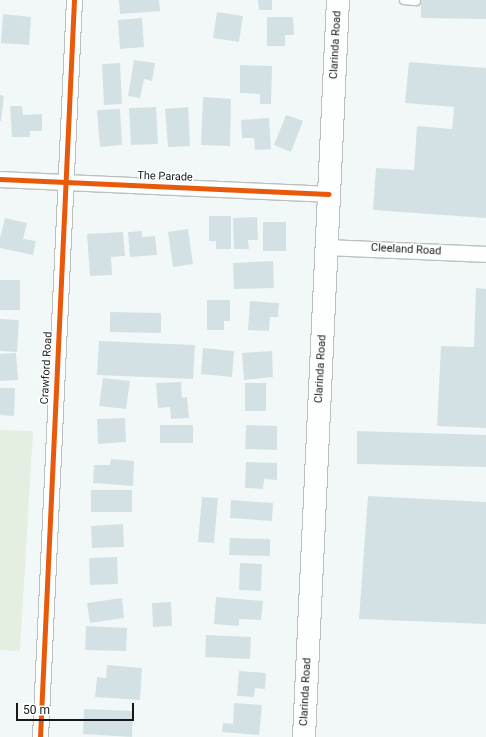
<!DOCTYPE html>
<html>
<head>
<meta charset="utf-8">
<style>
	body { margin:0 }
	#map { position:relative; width:486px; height:737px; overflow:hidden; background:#f2f8f8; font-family:Roboto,sans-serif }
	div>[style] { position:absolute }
	.green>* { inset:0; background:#e4efe1 }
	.building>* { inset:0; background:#d4e1e4 }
	.roads { filter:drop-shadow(1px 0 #bbbfbf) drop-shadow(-1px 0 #bbbfbf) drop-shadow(0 1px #bbbfbf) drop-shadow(0 -1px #bbbfbf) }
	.service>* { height:8px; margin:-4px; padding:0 4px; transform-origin:4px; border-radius:4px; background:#fdfefe }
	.minor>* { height:15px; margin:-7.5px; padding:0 7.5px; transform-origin:7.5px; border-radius:7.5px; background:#fdfefe }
	.primary>* { height:22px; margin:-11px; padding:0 11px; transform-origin:11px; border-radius:11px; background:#fdfefe }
	.cycleway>* { height:5px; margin:-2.5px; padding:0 2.5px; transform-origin:2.5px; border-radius:2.5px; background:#e8590c }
	span { translate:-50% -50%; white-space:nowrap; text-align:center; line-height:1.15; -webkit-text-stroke:3px #fff; paint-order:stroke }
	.street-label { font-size:11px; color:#151919 }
	.scale { position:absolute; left:16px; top:703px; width:118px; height:18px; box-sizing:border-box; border:2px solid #151919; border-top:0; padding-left:5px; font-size:12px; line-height:14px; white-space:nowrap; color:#151919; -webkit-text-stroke:3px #fff; paint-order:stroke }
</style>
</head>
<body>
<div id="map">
	<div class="green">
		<i style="clip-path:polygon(0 430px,33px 431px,20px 651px,0 650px)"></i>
	</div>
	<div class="building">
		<i style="clip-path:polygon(119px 0,159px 0,160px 11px,120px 14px)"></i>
		<i style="clip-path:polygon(258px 0,272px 0,272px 10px,259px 10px)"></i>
		<i style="clip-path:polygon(421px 0,486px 0,486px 19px,421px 18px)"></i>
		<i style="clip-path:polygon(217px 12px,243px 16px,239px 42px,213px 38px)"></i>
		<i style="clip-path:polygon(3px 14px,31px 17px,29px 45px,1px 43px)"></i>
		<i style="clip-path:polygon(267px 17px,293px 17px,294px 35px,285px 35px,285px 46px,267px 46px)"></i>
		<i style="clip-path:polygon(142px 18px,144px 47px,120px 49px,118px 20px)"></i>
		<i style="clip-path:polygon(134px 60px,155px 63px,152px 81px,144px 79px,140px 98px,128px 96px)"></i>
		<i style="clip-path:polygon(409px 62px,486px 68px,486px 218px,373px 210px,376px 168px,414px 170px,417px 126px,452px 129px,454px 107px,405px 103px)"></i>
		<i style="clip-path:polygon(120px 63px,122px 104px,104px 105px,102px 64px)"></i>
		<i style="clip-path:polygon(240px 65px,272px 66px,271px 104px,260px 104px,260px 94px,240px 93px)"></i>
		<i style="clip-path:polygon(0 95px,4px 96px,1px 121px,0 121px)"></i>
		<i style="clip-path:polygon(203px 97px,231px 99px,230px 146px,201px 145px)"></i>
		<i style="clip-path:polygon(10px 106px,22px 106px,23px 115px,42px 114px,42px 131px,30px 131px,30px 137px,12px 137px)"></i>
		<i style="clip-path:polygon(156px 107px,158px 144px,131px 145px,129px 108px)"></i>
		<i style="clip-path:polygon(188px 107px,190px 146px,168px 147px,165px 109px)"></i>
		<i style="clip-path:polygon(120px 109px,122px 145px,100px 147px,97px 110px)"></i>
		<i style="clip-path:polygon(286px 115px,303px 121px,291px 152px,274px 145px)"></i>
		<i style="clip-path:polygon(269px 118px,271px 149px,255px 150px,254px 138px,242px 138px,241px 120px)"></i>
		<i style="clip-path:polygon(209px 216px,231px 216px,231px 249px,216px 249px,216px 241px,209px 241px)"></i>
		<i style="clip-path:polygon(257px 217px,258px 240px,248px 240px,249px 249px,234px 249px,233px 218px)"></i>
		<i style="clip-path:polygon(5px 218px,27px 223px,23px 239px,36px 241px,33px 255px,0 248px,0 238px)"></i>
		<i style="clip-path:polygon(263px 222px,286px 222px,286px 251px,263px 251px)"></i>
		<i style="clip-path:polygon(188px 229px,193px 264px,173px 267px,168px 232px)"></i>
		<i style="clip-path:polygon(142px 231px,142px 237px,155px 236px,157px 255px,130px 257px,128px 232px)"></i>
		<i style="clip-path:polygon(123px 232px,125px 256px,111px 257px,112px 275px,90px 276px,87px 234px)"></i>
		<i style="clip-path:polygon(273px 261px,274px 288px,234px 289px,233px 263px)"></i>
		<i style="clip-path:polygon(0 280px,20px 280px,20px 310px,0 310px)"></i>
		<i style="clip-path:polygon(476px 288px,486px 289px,486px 428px,437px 426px,441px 346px,474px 347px)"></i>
		<i style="clip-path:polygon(207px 300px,230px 300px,230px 321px,224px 321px,224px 330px,207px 330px)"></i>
		<i style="clip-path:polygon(250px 301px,279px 303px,278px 317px,270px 317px,269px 331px,248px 330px)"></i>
		<i style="clip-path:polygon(110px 312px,161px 313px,161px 333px,110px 332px)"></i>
		<i style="clip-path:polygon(0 319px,19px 320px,17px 352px,0 351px)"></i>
		<i style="clip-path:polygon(99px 341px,195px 345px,193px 379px,97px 375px)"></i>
		<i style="clip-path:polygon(203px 348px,234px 351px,232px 377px,201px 374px)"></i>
		<i style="clip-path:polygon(272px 351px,273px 377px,244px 380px,242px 353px)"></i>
		<i style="clip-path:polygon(16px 353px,18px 380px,0 381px,0 354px)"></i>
		<i style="clip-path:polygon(103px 378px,130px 381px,126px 409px,99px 406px)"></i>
		<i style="clip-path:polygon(181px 382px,182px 398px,187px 397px,189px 418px,171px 419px,170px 407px,158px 408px,156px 383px)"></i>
		<i style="clip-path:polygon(245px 383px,266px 383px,266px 411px,245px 411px)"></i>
		<i style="clip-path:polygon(0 388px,15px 388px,14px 416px,0 415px)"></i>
		<i style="clip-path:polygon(125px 418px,126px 442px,98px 444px,97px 419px)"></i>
		<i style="clip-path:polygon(160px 425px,193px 425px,193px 443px,160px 443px)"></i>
		<i style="clip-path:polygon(246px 425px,277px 426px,277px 450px,245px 449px)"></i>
		<i style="clip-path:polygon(357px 431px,486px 435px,486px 467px,357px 464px)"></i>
		<i style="clip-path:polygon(111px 459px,134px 461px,133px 486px,93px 483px,94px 465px,110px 465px)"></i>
		<i style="clip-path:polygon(246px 462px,277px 463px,277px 480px,264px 479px,263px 489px,245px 488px)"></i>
		<i style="clip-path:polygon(91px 490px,132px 490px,132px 512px,91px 512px)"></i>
		<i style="clip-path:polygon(368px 496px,486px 502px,486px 624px,359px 619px)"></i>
		<i style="clip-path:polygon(202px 497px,218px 498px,214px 543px,198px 542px)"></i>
		<i style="clip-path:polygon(231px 500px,273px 503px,272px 521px,230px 518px)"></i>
		<i style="clip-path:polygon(123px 524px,124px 547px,92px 548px,91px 526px)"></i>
		<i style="clip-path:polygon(230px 538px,270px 539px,270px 556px,229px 555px)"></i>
		<i style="clip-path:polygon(117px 557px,118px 584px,90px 585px,89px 558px)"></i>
		<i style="clip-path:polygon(240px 563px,262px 564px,261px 591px,239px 590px)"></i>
		<i style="clip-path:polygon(216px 597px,263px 601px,261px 620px,239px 619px,239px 626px,214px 624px)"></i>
		<i style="clip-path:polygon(122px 598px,124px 618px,90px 623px,87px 603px)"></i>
		<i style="clip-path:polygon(171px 602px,172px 626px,153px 627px,152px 603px)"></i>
		<i style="clip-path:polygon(86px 626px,127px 628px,126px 651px,85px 650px)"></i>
		<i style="clip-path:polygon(206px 635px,251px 637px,250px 659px,205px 657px)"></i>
		<i style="clip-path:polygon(107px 665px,142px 668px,140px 700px,95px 697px,97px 677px,106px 678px)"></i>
		<i style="clip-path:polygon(239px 671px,266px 673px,265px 689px,255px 688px,254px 697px,237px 696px)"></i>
		<i style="clip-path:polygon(234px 703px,262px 705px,259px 735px,222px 732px,223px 723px,233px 724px)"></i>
		<i style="clip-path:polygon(84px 709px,133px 711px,132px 737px,83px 734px)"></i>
	</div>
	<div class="roads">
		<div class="service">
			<i style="left:404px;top:0;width:12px;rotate:5deg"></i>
		</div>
		<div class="minor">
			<i style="left:0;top:179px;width:329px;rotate:2.6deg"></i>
			<i style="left:327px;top:247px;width:159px;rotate:2.5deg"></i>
			<i style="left:40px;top:737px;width:738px;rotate:-87.36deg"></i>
		</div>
		<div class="primary">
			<i style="left:304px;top:737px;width:738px;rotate:-87.36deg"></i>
		</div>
	</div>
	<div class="cycleway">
		<i style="left:0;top:179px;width:329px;rotate:2.6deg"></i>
		<i style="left:40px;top:737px;width:738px;rotate:-87.36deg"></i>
	</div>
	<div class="street-label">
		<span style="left:336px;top:45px;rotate:-87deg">Clarinda Road</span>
		<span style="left:165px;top:177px;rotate:2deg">The Parade</span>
		<span style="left:406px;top:250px;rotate:3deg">Cleeland Road</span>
		<span style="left:47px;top:368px;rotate:-87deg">Crawford Road</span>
		<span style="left:321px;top:369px;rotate:-87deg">Clarinda Road</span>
		<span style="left:306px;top:692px;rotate:-87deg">Clarinda Road</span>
	</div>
	<div class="scale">50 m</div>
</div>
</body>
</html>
